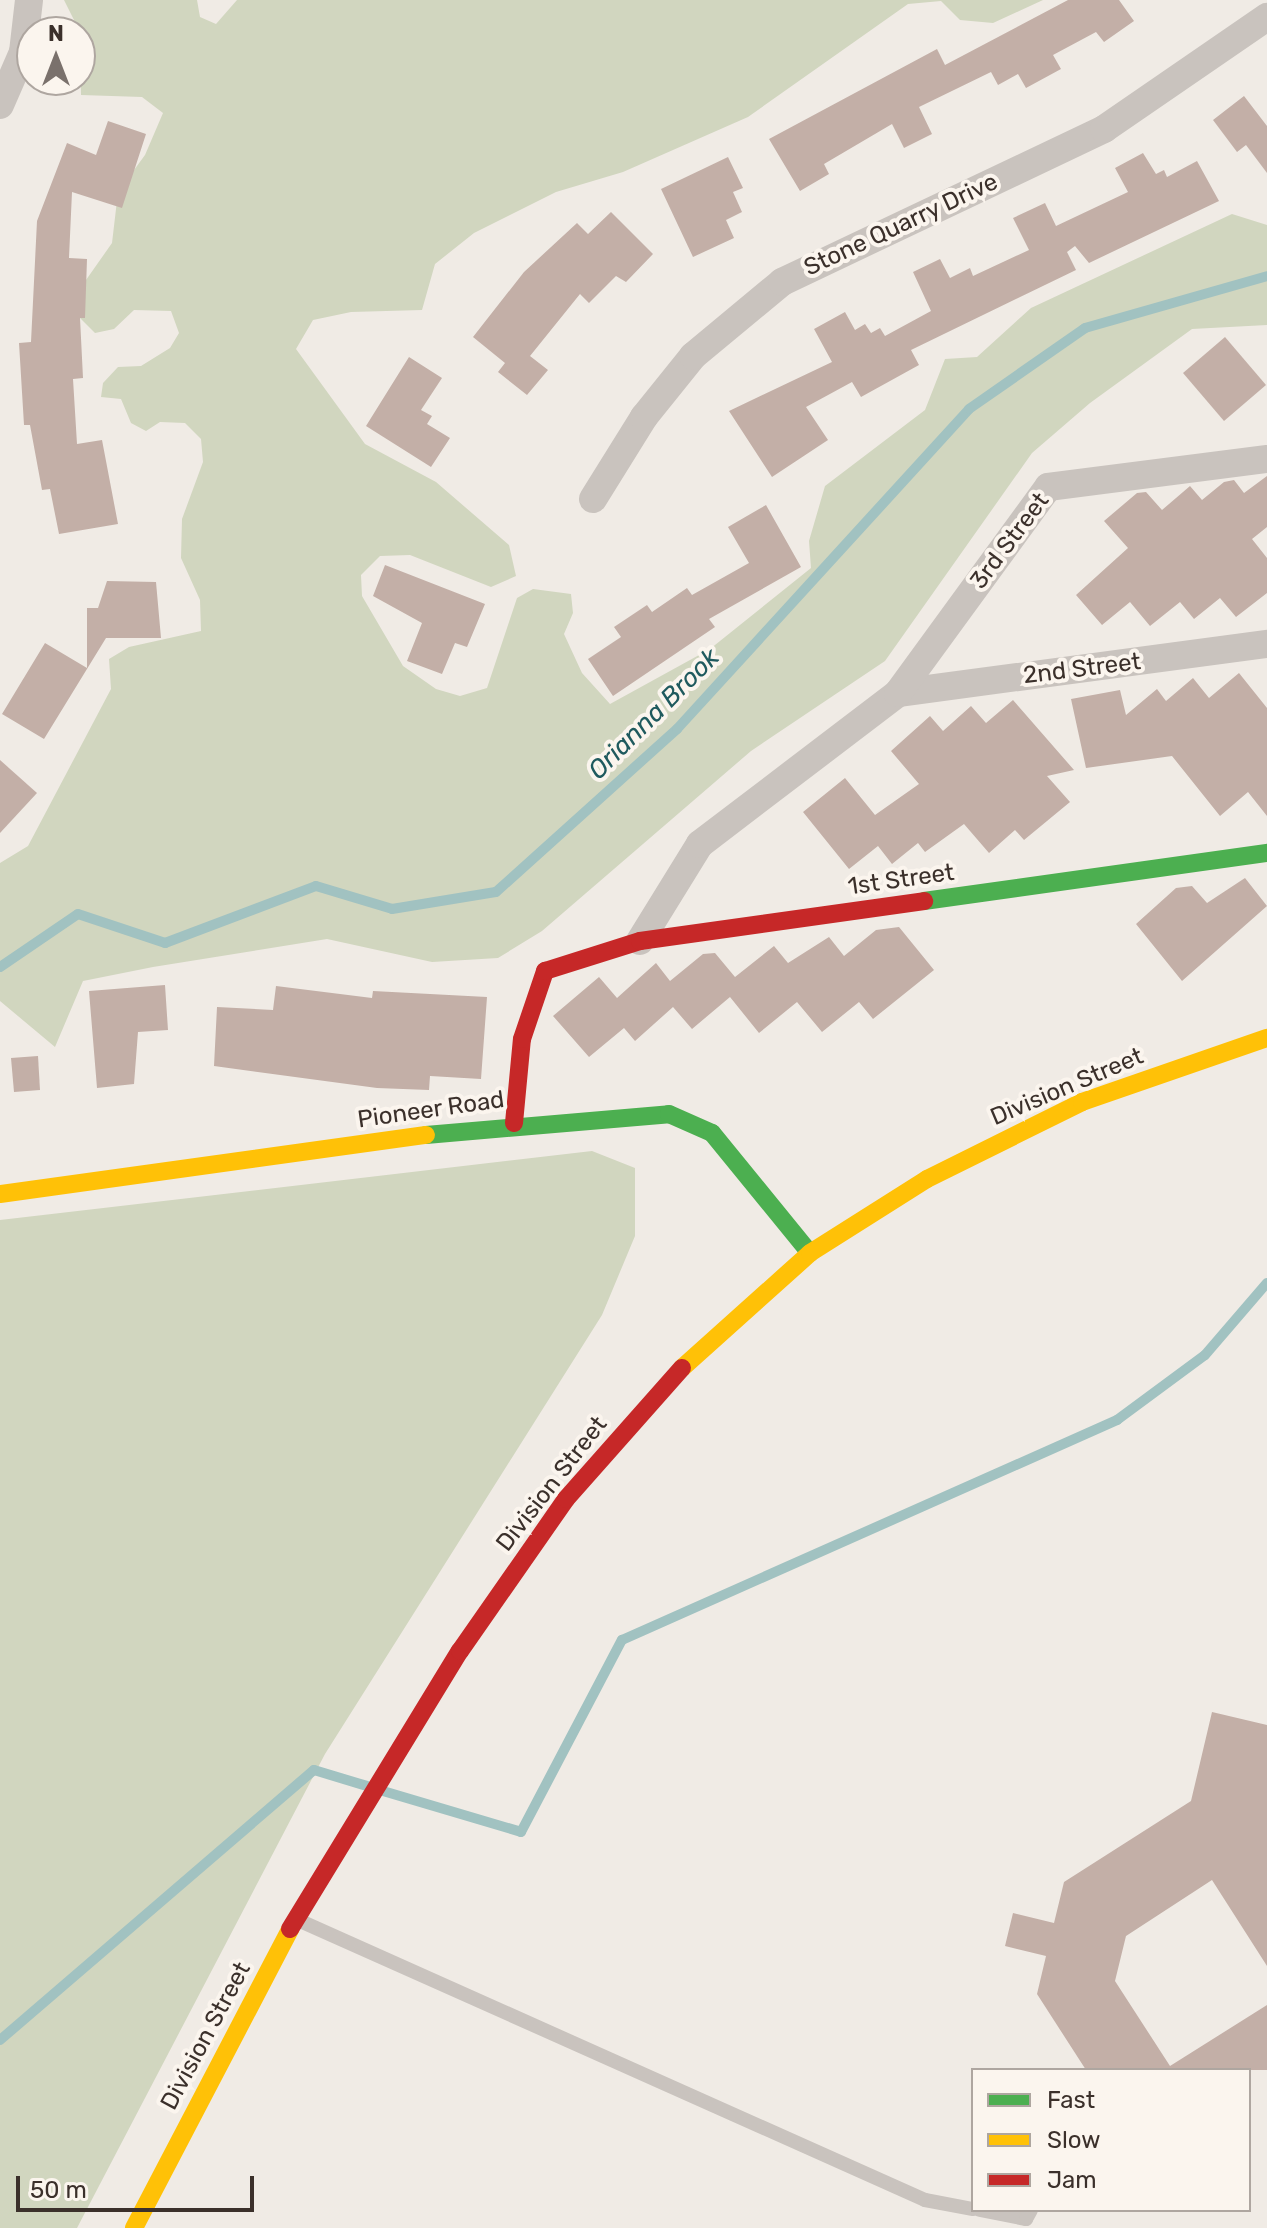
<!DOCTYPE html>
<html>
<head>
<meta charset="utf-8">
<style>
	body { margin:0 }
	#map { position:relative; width:1267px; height:2228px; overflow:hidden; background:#f0ebe5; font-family:Rubik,sans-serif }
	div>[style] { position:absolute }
	.green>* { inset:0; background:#d1d6bf }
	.stream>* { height:10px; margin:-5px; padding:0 5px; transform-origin:5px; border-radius:5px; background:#a1c2c1 }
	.building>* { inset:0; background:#c3afa7 }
	.lane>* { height:14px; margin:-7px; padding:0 7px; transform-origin:7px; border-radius:7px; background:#c9c3be }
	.street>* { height:28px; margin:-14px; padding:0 14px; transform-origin:14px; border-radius:14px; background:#c9c3be }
	.fast>* { height:18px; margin:-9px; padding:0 9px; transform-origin:9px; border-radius:9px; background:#4caf50 }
	.slow>* { height:18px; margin:-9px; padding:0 9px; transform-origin:9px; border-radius:9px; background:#ffc107 }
	.jam>* { height:18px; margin:-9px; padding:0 9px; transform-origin:9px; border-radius:9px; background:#c62828 }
	span { translate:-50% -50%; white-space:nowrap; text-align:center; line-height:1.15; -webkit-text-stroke:8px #fbf5ee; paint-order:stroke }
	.street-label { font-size:24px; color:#3b302b }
	.water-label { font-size:26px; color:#1f5a5e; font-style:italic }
	.legend { position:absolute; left:971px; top:2068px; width:280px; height:144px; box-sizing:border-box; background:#fbf5ee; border:2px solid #aea6a0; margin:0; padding:10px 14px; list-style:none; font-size:24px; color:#3b302b }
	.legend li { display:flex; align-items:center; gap:16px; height:40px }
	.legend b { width:40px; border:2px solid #aea6a0 }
	.north { position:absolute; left:16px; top:16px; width:80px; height:80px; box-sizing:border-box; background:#fbf5ee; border:2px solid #aea6a0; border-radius:50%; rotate:0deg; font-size:22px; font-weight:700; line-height:32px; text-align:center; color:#3b302b }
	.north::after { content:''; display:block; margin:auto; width:28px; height:36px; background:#7a716c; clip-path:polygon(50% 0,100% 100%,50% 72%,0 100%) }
	.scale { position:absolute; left:16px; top:2176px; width:238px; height:36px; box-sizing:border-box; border:4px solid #3b302b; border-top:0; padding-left:10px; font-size:24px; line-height:28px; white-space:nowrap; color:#3b302b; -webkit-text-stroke:6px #fbf5ee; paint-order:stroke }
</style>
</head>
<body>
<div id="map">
	<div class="green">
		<i style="clip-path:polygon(64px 0,197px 0,200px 17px,216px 24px,237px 0,1043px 0,993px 23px,960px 20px,941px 1px,908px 4px,748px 117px,623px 172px,556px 192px,474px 233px,435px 264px,422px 310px,351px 312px,313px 320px,296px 349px,365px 444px,436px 482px,509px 545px,516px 576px,491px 587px,410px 555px,380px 556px,361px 575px,362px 596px,403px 666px,436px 689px,460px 696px,487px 688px,517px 598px,533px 589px,571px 594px,573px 613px,564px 634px,582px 673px,610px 704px,710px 649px,811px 568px,809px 541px,825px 486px,925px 410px,945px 359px,977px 357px,1031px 308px,1232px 214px,1267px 225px,1267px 325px,1192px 329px,1090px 403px,1032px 453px,885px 661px,751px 751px,542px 931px,498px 958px,432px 962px,327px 939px,153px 967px,83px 981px,55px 1047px,0 1001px,0 863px,28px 846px,111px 689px,109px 659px,129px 647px,201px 631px,200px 600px,181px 558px,182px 519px,203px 462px,201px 439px,185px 423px,160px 422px,146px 431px,131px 423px,121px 399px,101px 397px,103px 383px,118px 367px,141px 366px,170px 348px,179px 333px,171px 311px,134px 310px,114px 329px,95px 333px,75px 313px,86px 280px,112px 243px,118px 192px,145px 155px,163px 113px,142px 97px,81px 95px,80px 32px)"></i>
		<i style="clip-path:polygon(592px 1151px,635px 1168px,635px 1236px,602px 1315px,325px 1754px,77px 2228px,0 2228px,0 1220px)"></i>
	</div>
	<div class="stream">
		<i style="left:0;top:967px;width:94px;rotate:-34.2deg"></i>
		<i style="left:78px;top:914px;width:92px;rotate:18.4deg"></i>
		<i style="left:165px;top:943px;width:161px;rotate:-20.7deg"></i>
		<i style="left:316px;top:886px;width:79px;rotate:16.8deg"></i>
		<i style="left:392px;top:909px;width:105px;rotate:-9.3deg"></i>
		<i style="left:496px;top:892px;width:244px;rotate:-42deg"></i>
		<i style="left:677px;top:729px;width:433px;rotate:-47.6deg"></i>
		<i style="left:969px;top:409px;width:141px;rotate:-34.9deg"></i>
		<i style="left:1085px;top:328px;width:189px;rotate:-15.9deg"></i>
		<i style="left:383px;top:1791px;width:144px;rotate:16.5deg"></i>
		<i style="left:521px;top:1832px;width:217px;rotate:-62.3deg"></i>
		<i style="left:622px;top:1640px;width:542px;rotate:-23.96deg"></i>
		<i style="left:1117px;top:1420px;width:109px;rotate:-36.5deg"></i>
		<i style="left:1205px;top:1355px;width:95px;rotate:-49.3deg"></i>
		<i style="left:0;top:2040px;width:414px;rotate:-40.7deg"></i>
		<i style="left:314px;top:1770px;width:55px;rotate:16.8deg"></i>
	</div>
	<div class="building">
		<i style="clip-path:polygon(1068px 0,1119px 0,1134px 21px,1104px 42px,1096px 32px,1053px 55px,1061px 69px,1026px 88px,1018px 74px,998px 85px,991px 72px,919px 107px,932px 134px,904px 148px,892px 124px,824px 164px,829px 174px,800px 191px,769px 139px,937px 49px,945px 65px)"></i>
		<i style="clip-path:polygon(1244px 96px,1267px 126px,1267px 173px,1246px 145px,1237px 152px,1213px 120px)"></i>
		<i style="clip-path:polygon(108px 121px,146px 134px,122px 208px,72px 192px,69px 258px,87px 259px,85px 318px,80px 318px,83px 378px,73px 379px,77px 444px,102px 440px,118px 524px,59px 534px,50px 489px,42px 490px,30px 425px,24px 425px,19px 343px,31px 342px,37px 221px,67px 143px,96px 155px)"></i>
		<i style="clip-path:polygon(1143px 153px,1156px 174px,1164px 170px,1167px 177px,1197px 161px,1219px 201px,1089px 263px,1075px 246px,1067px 252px,1076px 270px,911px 350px,919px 365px,861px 397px,852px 382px,806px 407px,828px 440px,772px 477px,729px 411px,832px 362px,814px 329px,845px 312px,855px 330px,865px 324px,871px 333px,880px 328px,885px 336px,931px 311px,913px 272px,940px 259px,950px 278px,970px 268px,973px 276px,1029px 250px,1013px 218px,1045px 203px,1056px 226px,1128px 192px,1115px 168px)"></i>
		<i style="clip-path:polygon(728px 157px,743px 188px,733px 192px,742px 212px,726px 220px,734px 238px,693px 257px,661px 189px)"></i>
		<i style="clip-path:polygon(611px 212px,653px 254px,626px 282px,616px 276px,589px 303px,580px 294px,530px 356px,548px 370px,527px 395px,498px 372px,505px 363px,473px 337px,524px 272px,577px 223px,588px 234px)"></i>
		<i style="clip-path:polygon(1225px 337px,1266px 385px,1224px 421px,1183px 373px)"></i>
		<i style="clip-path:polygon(409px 357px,442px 378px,421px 410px,432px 416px,427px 424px,450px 438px,431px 467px,366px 426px)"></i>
		<i style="clip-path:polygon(1267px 476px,1267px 527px,1252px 539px,1267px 558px,1267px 593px,1236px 617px,1220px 598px,1194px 619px,1180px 602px,1150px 626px,1130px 602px,1102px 625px,1076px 595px,1128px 548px,1104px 521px,1137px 493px,1146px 492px,1162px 510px,1190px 486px,1202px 500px,1224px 482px,1234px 480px,1244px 493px)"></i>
		<i style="clip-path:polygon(766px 505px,801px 567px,709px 619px,715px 627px,613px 696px,588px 659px,621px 637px,614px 627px,647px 605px,652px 612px,687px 588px,692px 595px,749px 563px,728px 527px)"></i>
		<i style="clip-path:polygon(385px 565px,485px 604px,467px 647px,455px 643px,442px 674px,407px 661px,422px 623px,373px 596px)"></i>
		<i style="clip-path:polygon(107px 581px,156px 582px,161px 638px,106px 638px,44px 739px,2px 714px,45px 643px,87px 668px,87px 608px,98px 608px)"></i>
		<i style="clip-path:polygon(1239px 673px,1267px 708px,1267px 816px,1248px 792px,1220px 816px,1172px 756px,1086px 768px,1071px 699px,1120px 690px,1126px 715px,1157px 689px,1166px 701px,1193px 678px,1209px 698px)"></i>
		<i style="clip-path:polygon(1013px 700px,1074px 770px,1047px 776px,1070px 802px,1024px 840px,1015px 830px,989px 853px,964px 824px,925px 852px,918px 843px,892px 864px,878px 846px,849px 869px,803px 812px,845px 778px,875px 815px,919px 784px,891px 751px,930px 716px,943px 731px,971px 706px,986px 723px)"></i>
		<i style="clip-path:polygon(0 760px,37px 793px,0 833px)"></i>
		<i style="clip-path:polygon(1245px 878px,1267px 906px,1182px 981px,1136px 924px,1176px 888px,1192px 886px,1207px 903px)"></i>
		<i style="clip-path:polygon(899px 927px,934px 970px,873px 1019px,859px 1002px,822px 1032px,797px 1002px,759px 1033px,730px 997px,692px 1029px,673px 1007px,635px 1041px,624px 1028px,589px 1057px,553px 1016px,599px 977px,617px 998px,656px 963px,670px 981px,703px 954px,715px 953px,735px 977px,774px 946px,788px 963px,829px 937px,844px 956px,876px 930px)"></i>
		<i style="clip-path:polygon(165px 985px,168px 1030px,138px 1032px,134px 1084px,97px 1088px,89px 991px)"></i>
		<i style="clip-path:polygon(276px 986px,372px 998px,373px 991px,487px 997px,481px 1079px,430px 1076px,429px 1090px,377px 1088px,214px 1066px,217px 1007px,273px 1010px)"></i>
		<i style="clip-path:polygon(38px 1056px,40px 1090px,14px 1092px,11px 1058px)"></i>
		<i style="clip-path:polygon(1212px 1712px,1267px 1725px,1267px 1966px,1212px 1880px,1126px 1936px,1115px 1981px,1170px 2066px,1267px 2005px,1267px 2070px,1086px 2070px,1037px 1994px,1046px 1956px,1005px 1946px,1013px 1913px,1054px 1923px,1064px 1882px,1191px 1801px)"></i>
	</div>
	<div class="lane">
		<i style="left:298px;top:1920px;width:687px;rotate:24.06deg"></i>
		<i style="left:925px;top:2200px;width:49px;rotate:10.6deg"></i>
		<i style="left:980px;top:2210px;width:47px;rotate:11.1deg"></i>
		<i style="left:1026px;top:2219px;width:10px;rotate:-61deg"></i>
	</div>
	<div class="street">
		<i style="left:0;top:105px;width:58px;rotate:-66.5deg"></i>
		<i style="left:23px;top:52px;width:52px;rotate:-83.4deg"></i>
		<i style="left:593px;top:499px;width:97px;rotate:-58.1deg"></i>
		<i style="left:644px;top:417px;width:78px;rotate:-51.2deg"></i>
		<i style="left:693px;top:356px;width:116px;rotate:-39.7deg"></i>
		<i style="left:782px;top:282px;width:357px;rotate:-25.4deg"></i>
		<i style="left:1104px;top:129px;width:198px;rotate:-34.5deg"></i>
		<i style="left:898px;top:693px;width:372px;rotate:-7.6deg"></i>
		<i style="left:640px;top:941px;width:114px;rotate:-58.3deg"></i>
		<i style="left:700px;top:844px;width:249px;rotate:-37.3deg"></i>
		<i style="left:898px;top:693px;width:255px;rotate:-53.9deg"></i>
		<i style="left:1048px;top:487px;width:221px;rotate:-7.3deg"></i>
	</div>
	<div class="fast">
		<i style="left:924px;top:901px;width:346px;rotate:-8deg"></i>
		<i style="left:426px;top:1135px;width:244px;rotate:-4.9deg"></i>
		<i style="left:669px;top:1114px;width:47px;rotate:23.8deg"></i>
		<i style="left:712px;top:1133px;width:155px;rotate:50.8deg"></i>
	</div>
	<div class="slow">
		<i style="left:0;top:1194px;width:430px;rotate:-7.9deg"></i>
		<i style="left:682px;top:1368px;width:172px;rotate:-41.9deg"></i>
		<i style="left:810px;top:1253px;width:138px;rotate:-32.3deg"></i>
		<i style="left:927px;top:1179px;width:173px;rotate:-26.4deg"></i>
		<i style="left:1082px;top:1102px;width:196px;rotate:-19.1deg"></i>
		<i style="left:134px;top:2228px;width:337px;rotate:-62.4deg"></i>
	</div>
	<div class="jam">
		<i style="left:514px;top:1123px;width:84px;rotate:-84.6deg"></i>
		<i style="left:522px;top:1039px;width:72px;rotate:-71.3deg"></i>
		<i style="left:545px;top:971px;width:100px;rotate:-17.5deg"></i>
		<i style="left:640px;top:941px;width:287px;rotate:-8deg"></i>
		<i style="left:290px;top:1929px;width:326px;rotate:-58.6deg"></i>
		<i style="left:460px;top:1651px;width:185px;rotate:-55.1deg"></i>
		<i style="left:566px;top:1499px;width:175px;rotate:-48.5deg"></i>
	</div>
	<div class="street-label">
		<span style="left:901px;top:225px;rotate:-25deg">Stone Quarry Drive</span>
		<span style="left:1010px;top:541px;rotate:-53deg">3rd Street</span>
		<span style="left:1082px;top:669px;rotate:-7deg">2nd Street</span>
		<span style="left:901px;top:880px;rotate:-8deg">1st Street</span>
		<span style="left:1067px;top:1087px;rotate:-23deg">Division Street</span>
		<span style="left:431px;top:1110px;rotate:-8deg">Pioneer Road</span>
		<span style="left:552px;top:1484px;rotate:-52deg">Division Street</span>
		<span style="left:206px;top:2036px;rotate:-62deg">Division Street</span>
	</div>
	<div class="water-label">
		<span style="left:654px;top:714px;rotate:-45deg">Orianna Brook</span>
	</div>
	<ul class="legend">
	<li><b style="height:10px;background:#4caf50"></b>Fast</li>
	<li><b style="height:10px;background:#ffc107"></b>Slow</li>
	<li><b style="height:10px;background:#c62828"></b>Jam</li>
	</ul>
	<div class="north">N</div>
	<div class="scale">50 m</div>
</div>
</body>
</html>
